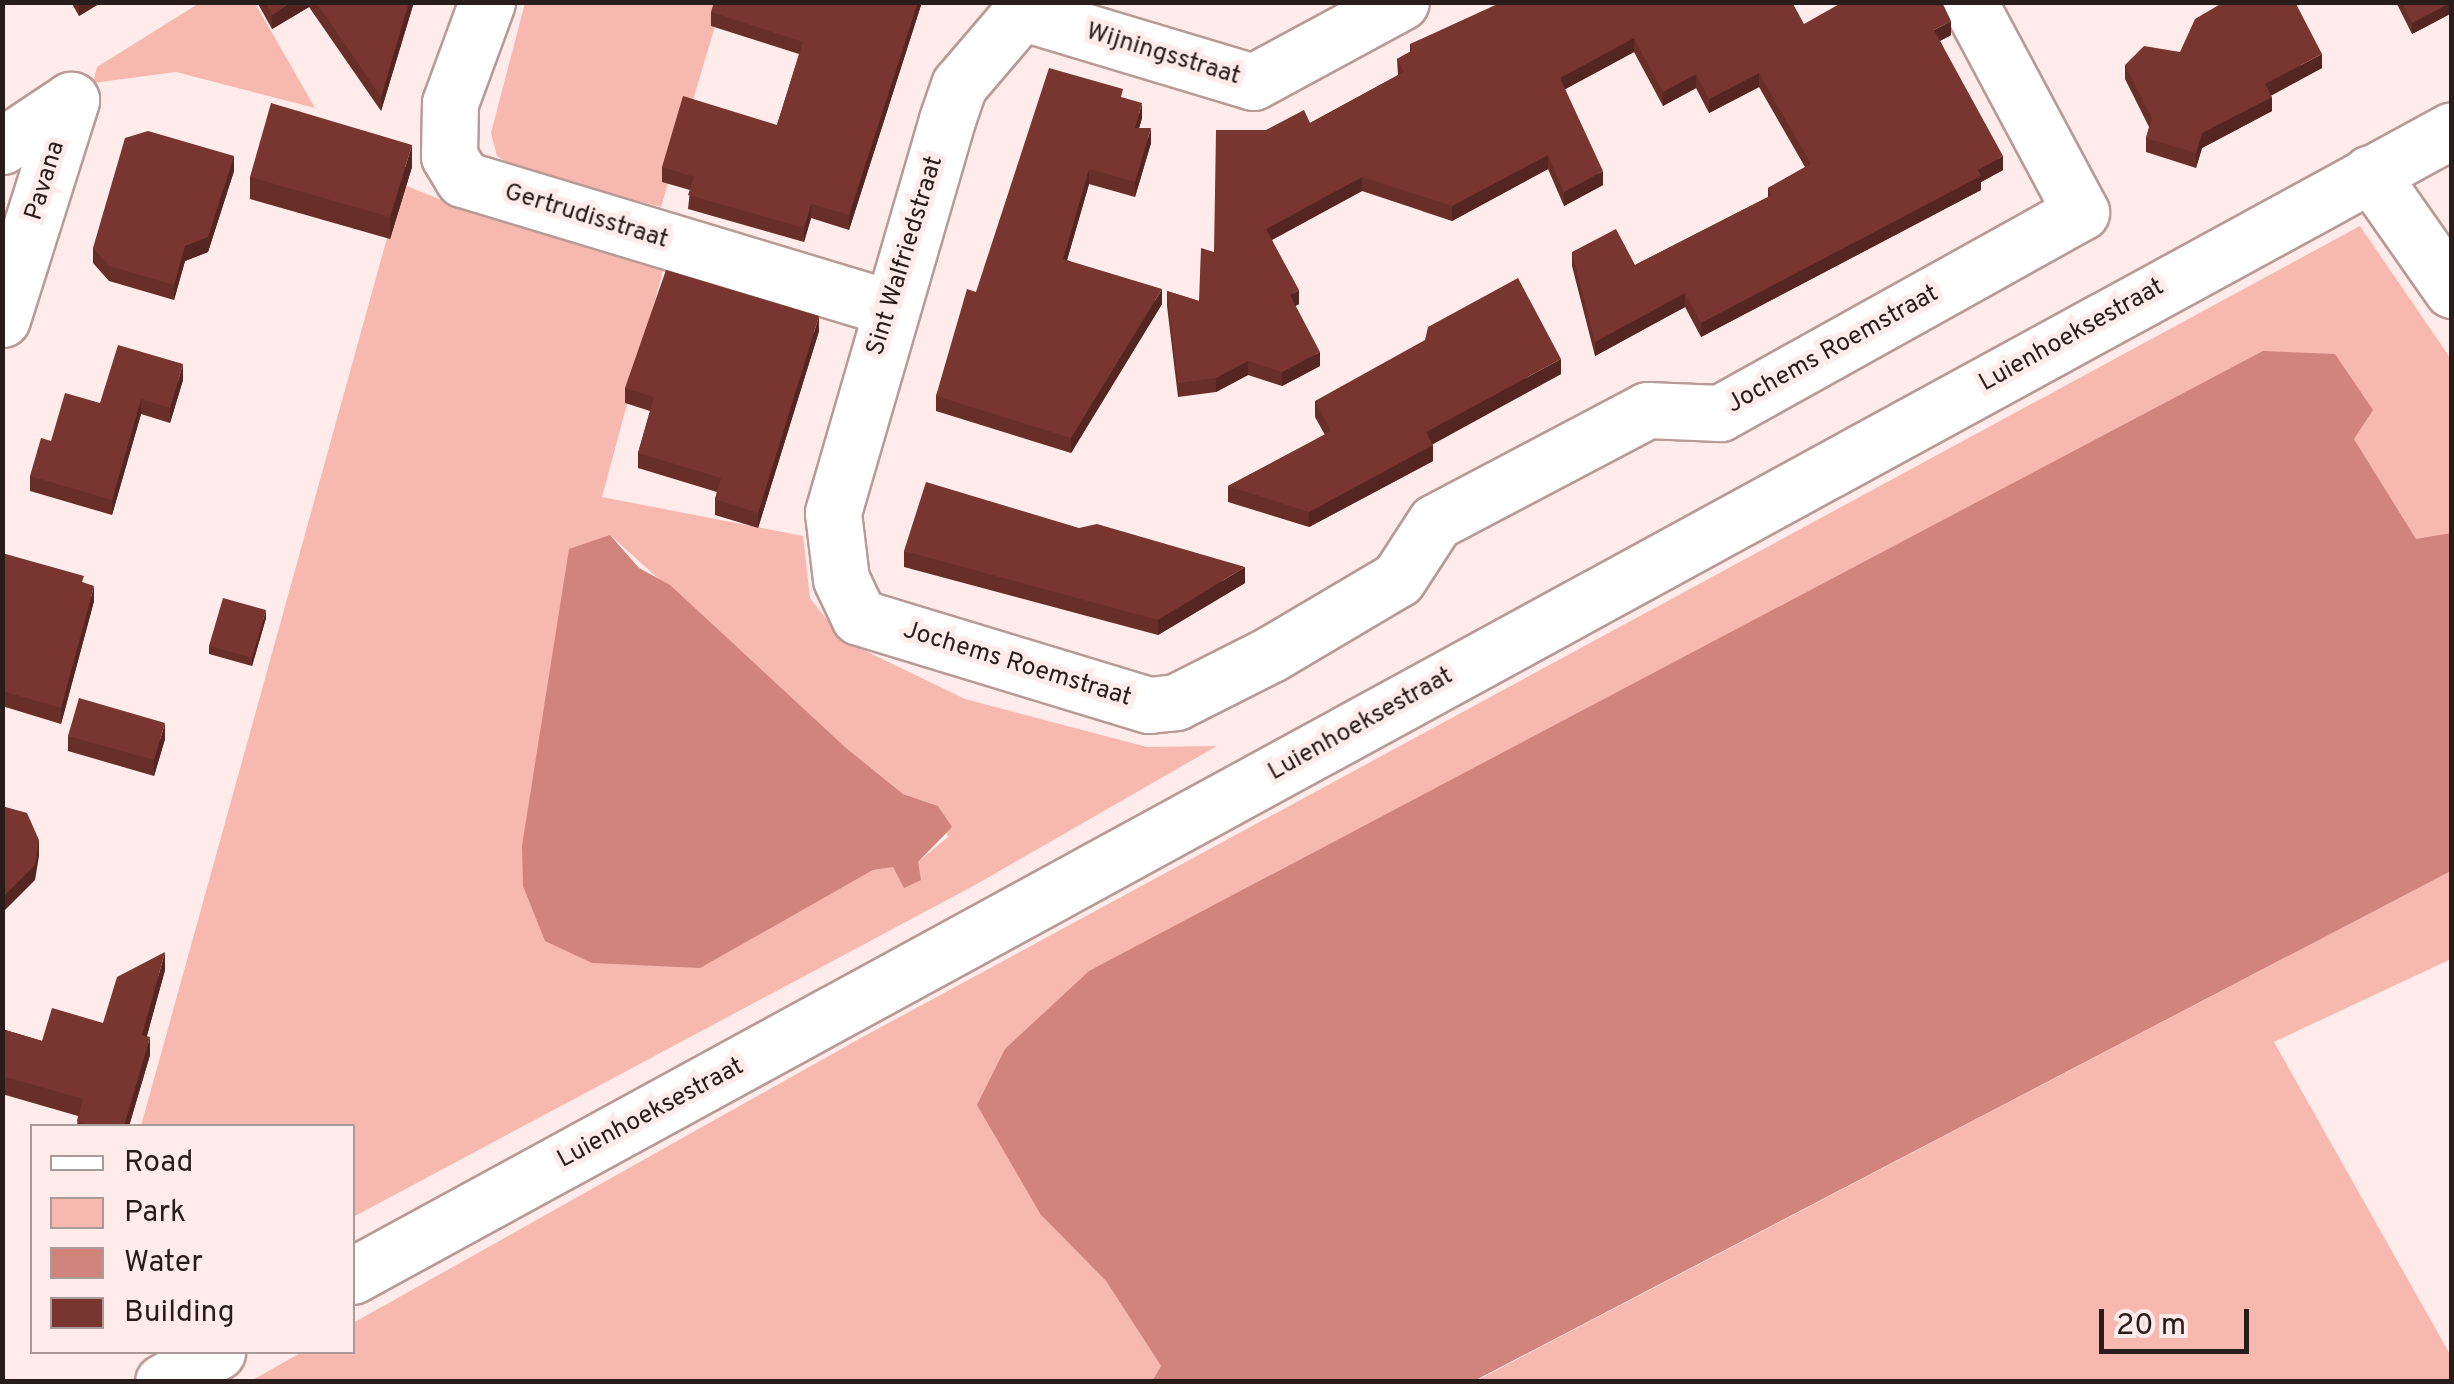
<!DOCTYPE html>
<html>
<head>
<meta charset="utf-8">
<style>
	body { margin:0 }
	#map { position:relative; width:2454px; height:1384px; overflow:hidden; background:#ffebe9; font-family:Overpass,sans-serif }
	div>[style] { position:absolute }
	.green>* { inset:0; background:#f7b8b0 }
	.water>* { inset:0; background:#d1847b }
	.roads { filter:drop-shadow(2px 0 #b89a96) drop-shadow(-2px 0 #b89a96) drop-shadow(0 2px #b89a96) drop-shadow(0 -2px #b89a96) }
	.minor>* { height:55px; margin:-27.5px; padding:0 27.5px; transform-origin:27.5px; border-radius:27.5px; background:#fff }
	.wall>* { inset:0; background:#682e28 }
	.shaded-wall>* { inset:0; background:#552521 }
	.building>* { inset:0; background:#79352f }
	span { translate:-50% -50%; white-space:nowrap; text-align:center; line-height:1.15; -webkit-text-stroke:10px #ffebe9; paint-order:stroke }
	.street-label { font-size:25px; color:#291d1c }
	.frame { position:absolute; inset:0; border:5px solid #291d1c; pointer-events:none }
	.legend { position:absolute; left:30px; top:1124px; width:325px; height:230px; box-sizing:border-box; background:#ffebe9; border:2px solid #a99997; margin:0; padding:12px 18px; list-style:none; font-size:30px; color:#291d1c }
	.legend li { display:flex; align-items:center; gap:20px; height:50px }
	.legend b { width:50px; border:2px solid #a99997 }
	.scale { position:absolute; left:2099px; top:1309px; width:150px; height:45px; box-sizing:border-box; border:5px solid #291d1c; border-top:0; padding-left:12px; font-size:30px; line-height:35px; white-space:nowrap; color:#291d1c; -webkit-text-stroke:8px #ffebe9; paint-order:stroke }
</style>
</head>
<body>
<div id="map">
	<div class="green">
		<i style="clip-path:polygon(201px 2px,255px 3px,315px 108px,176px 72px,93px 83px,97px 67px)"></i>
		<i style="clip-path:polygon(525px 3px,722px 3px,661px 207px,516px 168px,497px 156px,491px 133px)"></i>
		<i style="clip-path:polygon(evenodd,402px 184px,473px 213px,667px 256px,602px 497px,803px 536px,810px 598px,843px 640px,965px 699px,1147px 747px,1217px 746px,975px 885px,353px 1217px,352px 1126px,141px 1126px,402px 184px,610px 535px,845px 747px,903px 794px,938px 806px,948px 837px,918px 862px,873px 870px,700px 967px,610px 535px)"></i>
		<i style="clip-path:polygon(2360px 226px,2451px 359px,2451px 533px,2416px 540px,2354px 439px,1041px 1215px,1106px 1281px,1161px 1366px,1152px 1381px,249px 1382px,302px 1352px,352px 1352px,353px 1323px,859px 1039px)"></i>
		<i style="clip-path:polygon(2451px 871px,2451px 959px,2274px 1042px,2451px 1356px,2451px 1381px,1474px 1382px)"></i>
	</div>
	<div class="water">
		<i style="clip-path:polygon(2263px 351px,2335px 354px,2373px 410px,2354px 439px,2416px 539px,2451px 533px,2451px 871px,1474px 1381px,1152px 1381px,1161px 1366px,1106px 1281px,1041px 1215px,977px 1105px,1005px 1049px,1089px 971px)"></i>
		<i style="clip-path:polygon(610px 535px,639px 568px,670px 585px,845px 747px,903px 794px,938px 806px,952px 827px,918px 862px,921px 880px,904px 888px,893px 867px,873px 870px,700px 968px,592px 963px,545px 941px,523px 886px,522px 846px,569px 549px)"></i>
	</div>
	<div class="roads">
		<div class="minor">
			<i style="left:487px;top:2px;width:108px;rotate:110.1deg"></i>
			<i style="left:450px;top:103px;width:53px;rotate:91.1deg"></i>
			<i style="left:449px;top:156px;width:27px;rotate:59deg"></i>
			<i style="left:463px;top:179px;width:445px;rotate:16.8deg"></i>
			<i style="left:1030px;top:2px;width:109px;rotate:130.5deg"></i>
			<i style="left:959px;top:85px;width:37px;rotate:109deg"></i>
			<i style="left:947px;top:120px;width:409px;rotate:106.2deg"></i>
			<i style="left:833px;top:513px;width:66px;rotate:83.1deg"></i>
			<i style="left:841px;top:579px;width:42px;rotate:64.7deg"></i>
			<i style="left:859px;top:617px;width:303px;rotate:16.9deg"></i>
			<i style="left:1149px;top:705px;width:27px;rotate:-6deg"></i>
			<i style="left:1176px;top:702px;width:106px;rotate:-26.8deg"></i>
			<i style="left:1271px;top:654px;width:147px;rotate:-30.6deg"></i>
			<i style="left:1398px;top:579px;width:68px;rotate:-57deg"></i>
			<i style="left:1435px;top:522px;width:240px;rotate:-27.8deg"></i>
			<i style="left:1647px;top:410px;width:73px;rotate:2.4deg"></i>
			<i style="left:1720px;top:413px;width:413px;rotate:-29.1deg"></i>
			<i style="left:2081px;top:212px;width:238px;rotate:-118.1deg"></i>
			<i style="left:1027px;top:14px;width:236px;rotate:16.7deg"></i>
			<i style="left:1253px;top:82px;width:168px;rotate:-28.4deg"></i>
			<i style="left:2px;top:146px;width:83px;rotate:-33.7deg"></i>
			<i style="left:2370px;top:173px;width:143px;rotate:55deg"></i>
			<i style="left:2px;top:319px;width:230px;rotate:-72.5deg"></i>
			<i style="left:352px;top:1276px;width:2392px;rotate:-28.62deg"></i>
			<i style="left:163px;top:1382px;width:62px;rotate:-29.1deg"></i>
		</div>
	</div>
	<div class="wall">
		<i style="clip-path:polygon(71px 2px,102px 2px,79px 16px)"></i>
		<i style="clip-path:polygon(257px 2px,414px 2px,381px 111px,309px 7px,272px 29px)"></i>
		<i style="clip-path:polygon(922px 2px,849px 230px,811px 218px,804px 242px,688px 209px,690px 190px,662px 182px,662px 167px,777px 125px,799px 54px,711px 26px,711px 12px)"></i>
		<i style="clip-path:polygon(2396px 2px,2452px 2px,2452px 17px,2450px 14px,2412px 34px)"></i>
		<i style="clip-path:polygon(1804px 24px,1951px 35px,1940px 41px,2003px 170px,1981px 182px,1981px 190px,1701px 337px,1685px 307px,1595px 356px,1572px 266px,1572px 252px,1635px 265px,1768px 197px,1768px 188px,1805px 167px,1759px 87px,1709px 113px,1696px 88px,1663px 106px,1634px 52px,1565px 89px,1603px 185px,1564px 206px,1548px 169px,1452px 221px,1362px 191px,1272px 240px,1299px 304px,1295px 306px,1320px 366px,1282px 386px,1248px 375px,1216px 392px,1178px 397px,1167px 306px,1167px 291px,1199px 301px,1214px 252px,1266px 130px,1310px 123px,1398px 75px,1397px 59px,1410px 52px,1410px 44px)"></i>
		<i style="clip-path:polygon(2180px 52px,2322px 68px,2271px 95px,2272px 111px,2202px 148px,2196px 168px,2146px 152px,2146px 138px,2149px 127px,2125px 79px,2125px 65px)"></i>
		<i style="clip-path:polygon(1123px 98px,1142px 118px,1139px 128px,1151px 143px,1135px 197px,1089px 184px,1067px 260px,1162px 304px,1071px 453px,936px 411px,936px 396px,976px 292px)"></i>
		<i style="clip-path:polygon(412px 167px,390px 239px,250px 199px,250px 177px)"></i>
		<i style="clip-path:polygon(234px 171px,208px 252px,185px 261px,174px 300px,109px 281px,93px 263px,93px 248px)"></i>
		<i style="clip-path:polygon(819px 331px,758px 528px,715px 515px,715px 499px,717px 492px,638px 468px,638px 453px,650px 411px,625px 403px,625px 388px)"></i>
		<i style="clip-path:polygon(1561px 374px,1432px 444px,1433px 461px,1309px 527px,1228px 502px,1228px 486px,1325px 435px,1315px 417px,1315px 401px)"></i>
		<i style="clip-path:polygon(183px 380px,170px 423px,141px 414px,112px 515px,30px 491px,30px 476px,100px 403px)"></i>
		<i style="clip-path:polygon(904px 551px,1245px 583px,1158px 635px,904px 567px)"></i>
		<i style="clip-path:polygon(2px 553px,84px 583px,94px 601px,61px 724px,2px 706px)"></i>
		<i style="clip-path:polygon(266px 618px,252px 666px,209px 654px,209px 646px)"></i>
		<i style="clip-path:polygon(68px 736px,165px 739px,154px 776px,68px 751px)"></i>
		<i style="clip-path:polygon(165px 970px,147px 1036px,150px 1055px,129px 1126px,77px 1126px,78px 1116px,2px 1094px,2px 1029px,42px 1041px,103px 1023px)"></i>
	</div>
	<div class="shaded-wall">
		<i style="clip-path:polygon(79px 2px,102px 2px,79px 16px)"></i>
		<i style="clip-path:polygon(292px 2px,309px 2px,309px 7px,272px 29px,272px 15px)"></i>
		<i style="clip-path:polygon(409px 2px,414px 2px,381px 111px,381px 97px)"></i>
		<i style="clip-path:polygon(918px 2px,922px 2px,849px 230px,849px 215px)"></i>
		<i style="clip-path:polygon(2450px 3px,2450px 14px,2412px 34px,2412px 23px)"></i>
		<i style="clip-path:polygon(1951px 21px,1951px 35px,1934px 44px,1934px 30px)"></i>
		<i style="clip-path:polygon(1634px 38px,1634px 52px,1560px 92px,1560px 78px)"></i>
		<i style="clip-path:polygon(2322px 54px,2322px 68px,2265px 99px,2265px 84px)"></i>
		<i style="clip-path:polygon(1759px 73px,1759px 87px,1709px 113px,1709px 99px)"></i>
		<i style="clip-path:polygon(1696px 74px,1696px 88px,1663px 106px,1663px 92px)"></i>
		<i style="clip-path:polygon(2272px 97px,2272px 111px,2202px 148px,2196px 168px,2196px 153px,2202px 133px)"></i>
		<i style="clip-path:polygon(1142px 103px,1142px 118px,1135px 142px,1135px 128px)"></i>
		<i style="clip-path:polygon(1151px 128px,1151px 143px,1135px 197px,1135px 182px)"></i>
		<i style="clip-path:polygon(412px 145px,412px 167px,390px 239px,390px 217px)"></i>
		<i style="clip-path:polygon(1548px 155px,1548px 169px,1452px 221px,1452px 206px)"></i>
		<i style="clip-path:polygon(234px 156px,234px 171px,208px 252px,185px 261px,174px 300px,174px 285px,185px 246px)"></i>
		<i style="clip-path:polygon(2003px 156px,2003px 170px,1981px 182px,1981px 190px,1701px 337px,1701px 323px)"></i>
		<i style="clip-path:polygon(1089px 169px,1089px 184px,1063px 274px,1063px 259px)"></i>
		<i style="clip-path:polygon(1603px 171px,1603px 185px,1564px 206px,1564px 192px)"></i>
		<i style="clip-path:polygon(1362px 177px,1362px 191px,1266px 243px,1266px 229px)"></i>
		<i style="clip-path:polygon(811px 204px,811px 218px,804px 242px,804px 228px)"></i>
		<i style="clip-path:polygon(1162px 289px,1162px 304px,1071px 453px,1071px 438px)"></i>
		<i style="clip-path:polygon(1299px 290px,1299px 304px,1290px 309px,1290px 295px)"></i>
		<i style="clip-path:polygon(1685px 293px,1685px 307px,1595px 356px,1595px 342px)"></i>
		<i style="clip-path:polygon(819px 316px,819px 331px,758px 528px,758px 513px)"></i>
		<i style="clip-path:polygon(1320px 352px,1320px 366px,1282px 386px,1282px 372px)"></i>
		<i style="clip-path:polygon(1561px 359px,1561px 374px,1426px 448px,1426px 432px)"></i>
		<i style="clip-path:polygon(1248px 361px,1248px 375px,1216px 392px,1216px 378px)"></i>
		<i style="clip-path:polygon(183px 364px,183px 380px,170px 423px,170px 408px)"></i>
		<i style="clip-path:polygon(141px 399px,141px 414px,112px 515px,112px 500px)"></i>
		<i style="clip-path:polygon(1433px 445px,1433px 461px,1309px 527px,1309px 512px)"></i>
		<i style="clip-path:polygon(1245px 567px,1245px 583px,1158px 635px,1158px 620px)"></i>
		<i style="clip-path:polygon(94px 586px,94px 601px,61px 724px,61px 708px)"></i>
		<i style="clip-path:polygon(266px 610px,266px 618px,252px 666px,252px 658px)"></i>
		<i style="clip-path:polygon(165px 723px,165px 739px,154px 776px,154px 760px)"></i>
		<i style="clip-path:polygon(39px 840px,39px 856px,35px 880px,2px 913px,2px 898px)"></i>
		<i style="clip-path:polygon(165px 952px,165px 970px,142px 1053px,142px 1035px)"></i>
		<i style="clip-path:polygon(150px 1037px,150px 1055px,129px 1126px,124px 1126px)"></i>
	</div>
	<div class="building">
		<i style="clip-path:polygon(265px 2px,292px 2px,272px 15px)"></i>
		<i style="clip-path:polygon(316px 2px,409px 2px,381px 97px)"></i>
		<i style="clip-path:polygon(714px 2px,918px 2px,849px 215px,811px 204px,804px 228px,688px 195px,694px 177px,662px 167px,683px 96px,777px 125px,803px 42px,711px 12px)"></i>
		<i style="clip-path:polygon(1502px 2px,1792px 2px,1804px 24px,1843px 2px,1942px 2px,1951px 21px,1934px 30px,2003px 156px,1978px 170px,1981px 176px,1701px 323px,1685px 293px,1595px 342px,1572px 252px,1616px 229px,1635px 265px,1772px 195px,1768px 188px,1811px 164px,1759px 73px,1709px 99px,1696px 74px,1663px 92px,1634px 38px,1560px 78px,1603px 171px,1564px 192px,1548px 155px,1452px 206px,1362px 177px,1266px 229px,1299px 290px,1290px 295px,1320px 352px,1282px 372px,1248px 361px,1216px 378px,1178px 383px,1167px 291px,1199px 301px,1201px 248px,1214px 252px,1216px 130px,1266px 130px,1304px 110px,1310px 123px,1404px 72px,1397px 59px,1413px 50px,1410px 44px)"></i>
		<i style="clip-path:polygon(2224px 2px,2295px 2px,2322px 54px,2265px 84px,2272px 97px,2202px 133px,2196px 153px,2146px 138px,2152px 118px,2125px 65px,2144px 46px,2180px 52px,2195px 19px)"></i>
		<i style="clip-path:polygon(2402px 2px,2452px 2px,2452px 6px,2450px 3px,2412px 23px)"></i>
		<i style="clip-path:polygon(1049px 68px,1123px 89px,1121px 97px,1142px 103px,1135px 128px,1151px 128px,1135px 182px,1089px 169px,1063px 259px,1162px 289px,1071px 438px,936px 396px,967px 289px,976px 292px)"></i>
		<i style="clip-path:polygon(271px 103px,412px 145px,390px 217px,250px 177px)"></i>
		<i style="clip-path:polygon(148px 131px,234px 156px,208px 237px,185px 246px,174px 285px,109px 266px,93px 248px,125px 138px)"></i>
		<i style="clip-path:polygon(666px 270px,819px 316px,758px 513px,715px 499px,721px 478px,638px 453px,654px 397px,625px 388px)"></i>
		<i style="clip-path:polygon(1518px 278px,1561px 359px,1426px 432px,1433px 445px,1309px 512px,1228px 486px,1331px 431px,1315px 401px,1425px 340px,1428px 327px)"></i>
		<i style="clip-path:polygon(118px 345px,183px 364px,170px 408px,141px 399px,112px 500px,30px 476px,41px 438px,51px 441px,65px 393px,100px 403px)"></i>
		<i style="clip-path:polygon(926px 482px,1079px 528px,1097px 524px,1245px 567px,1158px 620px,904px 551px)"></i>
		<i style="clip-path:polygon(2px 553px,84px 576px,82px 582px,94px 586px,61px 708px,2px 691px)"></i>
		<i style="clip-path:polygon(223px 598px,266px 610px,252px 658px,209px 646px)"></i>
		<i style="clip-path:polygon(79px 698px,165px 723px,154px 760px,68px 736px)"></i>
		<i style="clip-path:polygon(2px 806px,27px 813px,39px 840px,35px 865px,2px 898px)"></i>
		<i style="clip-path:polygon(165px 952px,142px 1035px,150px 1037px,124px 1126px,96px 1126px,77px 1121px,83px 1099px,2px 1076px,2px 1029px,42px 1041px,52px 1008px,103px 1023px,117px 977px)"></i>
	</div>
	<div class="street-label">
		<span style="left:1163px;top:55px;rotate:17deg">Wijningsstraat</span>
		<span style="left:46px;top:181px;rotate:-73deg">Pavana</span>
		<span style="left:586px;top:217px;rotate:17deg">Gertrudisstraat</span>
		<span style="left:906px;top:256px;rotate:-73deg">Sint Walfriedstraat</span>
		<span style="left:2072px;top:336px;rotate:-29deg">Luienhoeksestraat</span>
		<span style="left:1833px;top:350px;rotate:-29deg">Jochems Roemstraat</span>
		<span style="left:1017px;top:665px;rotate:17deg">Jochems Roemstraat</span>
		<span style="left:1361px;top:725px;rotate:-29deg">Luienhoeksestraat</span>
		<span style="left:651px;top:1114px;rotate:-28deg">Luienhoeksestraat</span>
	</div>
	<div class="frame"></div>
	<ul class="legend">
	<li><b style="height:12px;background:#fff"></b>Road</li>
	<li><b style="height:28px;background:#f7b8b0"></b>Park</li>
	<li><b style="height:28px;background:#d1847b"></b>Water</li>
	<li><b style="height:28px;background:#79352f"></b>Building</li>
	</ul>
	<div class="scale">20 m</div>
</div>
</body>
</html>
